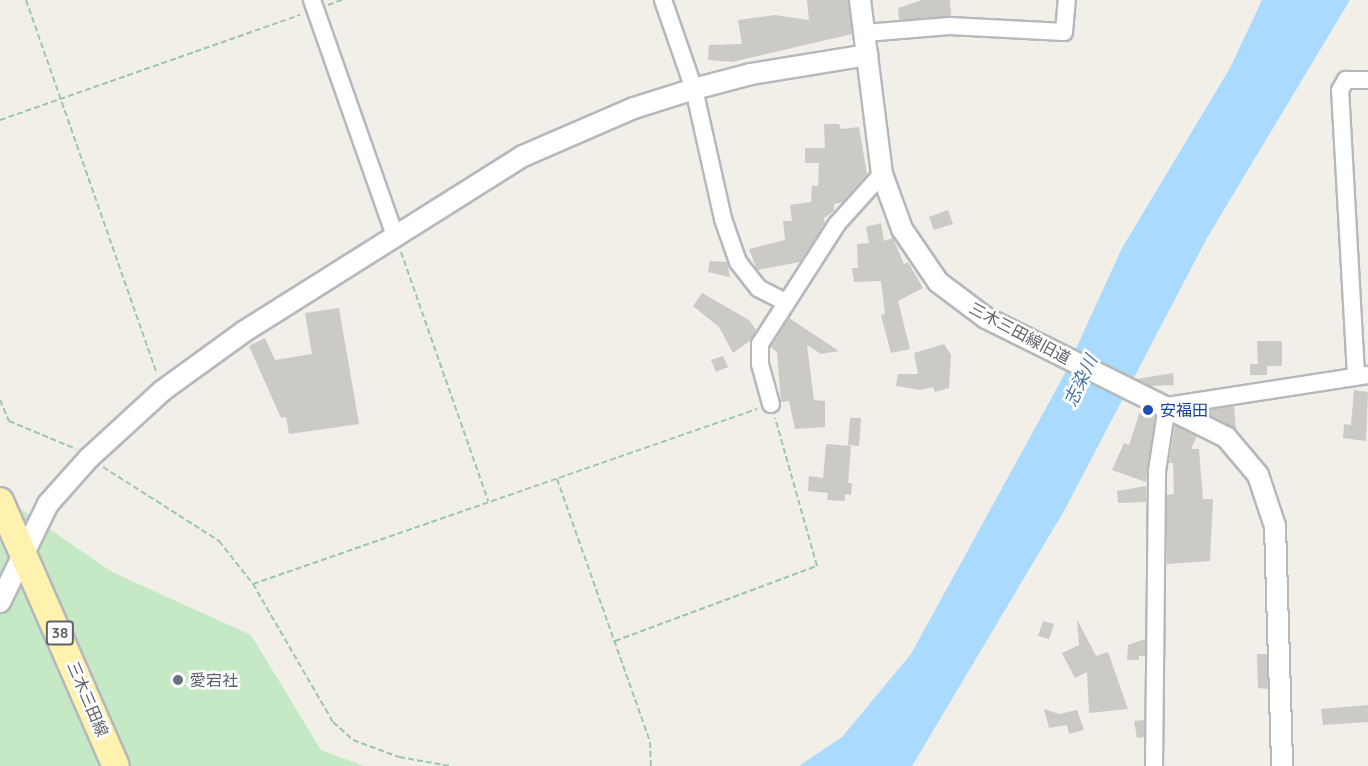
<!DOCTYPE html>
<html>
<head>
<meta charset="utf-8">
<style>
	body { margin:0 }
	#map { position:relative; width:1368px; height:766px; overflow:hidden; background:#f1efe8; font-family:Quicksand,"Noto Sans JP",sans-serif }
	div>[style] { position:absolute }
	.green>* { inset:0; background:#c5e8c5 }
	.water>* { inset:0; background:#aadaff }
	.building>* { inset:0; background:#cccac5 }
	.path>* { height:2px; margin-top:-1px; transform-origin:0; background:repeating-linear-gradient(90deg,#9cc7a9 0 6px,transparent 0 9px) }
	.roads { filter:drop-shadow(2px 0 #b5b8bc) drop-shadow(-2px 0 #b5b8bc) drop-shadow(0 2px #b5b8bc) drop-shadow(0 -2px #b5b8bc) }
	.minor>* { height:16px; margin:-8px; padding:0 8px; transform-origin:8px; border-radius:8px; background:#fff }
	.tertiary>* { height:20px; margin:-10px; padding:0 10px; transform-origin:10px; border-radius:10px; background:#fff }
	.primary>* { height:26px; margin:-13px; padding:0 13px; transform-origin:13px; border-radius:13px; background:#fff2af }
	.dots>* { width:16px; height:16px; translate:-50% -50%; box-sizing:border-box; border:3px solid #fff; border-radius:50% }
	span { translate:-50% -50%; white-space:nowrap; text-align:center; line-height:1.15; -webkit-text-stroke:5px #fff; paint-order:stroke }
	.shield-label span { padding:2px 4px; background:#fff; border:2px solid; border-radius:4px; -webkit-text-stroke-width:0 }
	.shield-label { font-size:15px; color:#5f6368; font-weight:700 }
	.street-label { font-size:16px; color:#5f6368 }
	.transit-label { font-size:16px; color:#164399 }
	.left { translate:0 -50%; text-align:left }
	.worship-label { font-size:16px; color:#5b616d }
	.water-label { font-size:18px; color:#4174aa; font-style:italic }
</style>
</head>
<body>
<div id="map">
	<div class="green">
		<i style="clip-path:polygon(0 495px,112px 572px,251px 635px,321px 750px,364px 766px,0 766px)"></i>
	</div>
	<div class="water">
		<i style="clip-path:polygon(1262px 0,1350px 0,1207px 238px,1064px 511px,912px 766px,799px 766px,842px 737px,911px 654px,1063px 377px,1122px 248px,1230px 68px)"></i>
	</div>
	<div class="building">
		<i style="clip-path:polygon(807px 0,848px 0,852px 34px,732px 62px,708px 60px,709px 45px,742px 44px,738px 20px,775px 15px,809px 20px)"></i>
		<i style="clip-path:polygon(922px 0,950px 0,951px 16px,899px 20px,898px 8px)"></i>
		<i style="clip-path:polygon(824px 124px,839px 124px,841px 129px,859px 127px,867px 174px,843px 202px,834px 204px,834px 211px,824px 218px,825px 223px,800px 262px,757px 270px,749px 249px,785px 240px,783px 221px,792px 221px,790px 205px,811px 202px,812px 186px,818px 186px,819px 163px,805px 163px,805px 148px,825px 148px)"></i>
		<i style="clip-path:polygon(948px 210px,953px 224px,934px 230px,929px 217px)"></i>
		<i style="clip-path:polygon(881px 223px,884px 241px,893px 238px,904px 264px,908px 262px,923px 288px,898px 301px,910px 349px,891px 353px,881px 315px,885px 314px,881px 281px,854px 282px,852px 268px,858px 268px,857px 244px,869px 243px,866px 227px)"></i>
		<i style="clip-path:polygon(710px 261px,727px 262px,730px 277px,708px 272px)"></i>
		<i style="clip-path:polygon(702px 293px,749px 320px,756px 330px,751px 340px,733px 353px,719px 327px,693px 306px)"></i>
		<i style="clip-path:polygon(339px 308px,359px 424px,289px 434px,286px 417px,281px 418px,249px 346px,265px 338px,275px 360px,312px 354px,305px 313px)"></i>
		<i style="clip-path:polygon(789px 318px,839px 351px,821px 354px,807px 345px,814px 400px,825px 401px,825px 427px,795px 429px,789px 401px,781px 402px,777px 352px,771px 347px)"></i>
		<i style="clip-path:polygon(1257px 341px,1282px 341px,1282px 366px,1267px 366px,1267px 375px,1250px 375px,1250px 364px,1258px 364px)"></i>
		<i style="clip-path:polygon(944px 344px,951px 355px,949px 388px,935px 392px,933px 387px,920px 390px,896px 386px,898px 374px,918px 374px,914px 353px)"></i>
		<i style="clip-path:polygon(723px 356px,728px 367px,716px 372px,711px 360px)"></i>
		<i style="clip-path:polygon(1173px 373px,1174px 385px,1151px 386px,1137px 379px)"></i>
		<i style="clip-path:polygon(1354px 390px,1368px 392px,1366px 441px,1343px 438px,1344px 424px,1351px 425px)"></i>
		<i style="clip-path:polygon(1234px 406px,1236px 430px,1201px 411px)"></i>
		<i style="clip-path:polygon(1140px 411px,1155px 416px,1146px 482px,1112px 470px,1124px 443px,1129px 445px)"></i>
		<i style="clip-path:polygon(850px 418px,861px 418px,859px 446px,848px 445px)"></i>
		<i style="clip-path:polygon(1175px 425px,1197px 436px,1191px 449px,1199px 449px,1203px 499px,1213px 499px,1210px 561px,1167px 564px,1167px 495px,1174px 494px,1173px 463px,1169px 463px)"></i>
		<i style="clip-path:polygon(826px 444px,851px 446px,848px 483px,852px 483px,851px 495px,845px 494px,845px 501px,827px 500px,828px 493px,808px 491px,809px 476px,823px 478px)"></i>
		<i style="clip-path:polygon(1146px 486px,1146px 502px,1118px 503px,1117px 491px)"></i>
		<i style="clip-path:polygon(1077px 619px,1096px 656px,1108px 652px,1128px 709px,1089px 713px,1087px 672px,1075px 678px,1062px 653px,1079px 645px)"></i>
		<i style="clip-path:polygon(1043px 621px,1054px 624px,1049px 639px,1038px 636px)"></i>
		<i style="clip-path:polygon(1145px 639px,1145px 656px,1139px 656px,1139px 660px,1127px 660px,1128px 645px)"></i>
		<i style="clip-path:polygon(1257px 654px,1267px 654px,1268px 689px,1258px 688px)"></i>
		<i style="clip-path:polygon(1368px 705px,1368px 722px,1323px 725px,1321px 709px)"></i>
		<i style="clip-path:polygon(1044px 709px,1059px 714px,1077px 710px,1084px 730px,1069px 734px,1067px 725px,1049px 728px)"></i>
		<i style="clip-path:polygon(1144px 720px,1144px 737px,1137px 738px,1134px 721px)"></i>
	</div>
	<div class="path">
		<i style="left:26px;top:0;width:396px;rotate:70.7deg"></i>
		<i style="left:328px;top:5px;width:15px;rotate:-20deg"></i>
		<i style="left:0;top:120px;width:318px;rotate:-19.3deg"></i>
		<i style="left:401px;top:252px;width:264px;rotate:70.7deg"></i>
		<i style="left:0;top:400px;width:23px;rotate:67deg"></i>
		<i style="left:9px;top:421px;width:73px;rotate:22.7deg"></i>
		<i style="left:103px;top:467px;width:138px;rotate:32.5deg"></i>
		<i style="left:219px;top:541px;width:55px;rotate:51.7deg"></i>
		<i style="left:253px;top:584px;width:160px;rotate:59.9deg"></i>
		<i style="left:333px;top:722px;width:27px;rotate:42deg"></i>
		<i style="left:353px;top:740px;width:49px;rotate:20.3deg"></i>
		<i style="left:399px;top:757px;width:52px;rotate:10deg"></i>
		<i style="left:557px;top:479px;width:279px;rotate:70.5deg"></i>
		<i style="left:650px;top:742px;width:24px;rotate:88deg"></i>
		<i style="left:253px;top:584px;width:534px;rotate:-19.15deg"></i>
		<i style="left:615px;top:641px;width:215px;rotate:-20.4deg"></i>
		<i style="left:817px;top:566px;width:154px;rotate:-105.8deg"></i>
	</div>
	<div class="roads">
		<div class="minor">
			<i style="left:312px;top:0;width:252px;rotate:70.6deg"></i>
			<i style="left:663px;top:0;width:94px;rotate:70.8deg"></i>
			<i style="left:694px;top:89px;width:133px;rotate:77.4deg"></i>
			<i style="left:723px;top:219px;width:46px;rotate:70.8deg"></i>
			<i style="left:738px;top:262px;width:33px;rotate:52deg"></i>
			<i style="left:758px;top:288px;width:31px;rotate:27deg"></i>
			<i style="left:865px;top:33px;width:85px;rotate:-4.7deg"></i>
			<i style="left:950px;top:26px;width:114px;rotate:3deg"></i>
			<i style="left:1064px;top:32px;width:32px;rotate:-85deg"></i>
			<i style="left:1356px;top:375px;width:285px;rotate:-93.2deg"></i>
			<i style="left:1340px;top:90px;width:12px;rotate:-59deg"></i>
			<i style="left:1346px;top:80px;width:22px"></i>
			<i style="left:771px;top:404px;width:41px;rotate:-105.4deg"></i>
			<i style="left:760px;top:364px;width:20px;rotate:-90deg"></i>
			<i style="left:760px;top:344px;width:143px;rotate:-57.3deg"></i>
			<i style="left:837px;top:224px;width:67px;rotate:-48deg"></i>
			<i style="left:1154px;top:766px;width:295px;rotate:-89.4deg"></i>
			<i style="left:1157px;top:471px;width:66px;rotate:-81.3deg"></i>
			<i style="left:1167px;top:406px;width:203px;rotate:-8.8deg"></i>
		</div>
		<div class="tertiary">
			<i style="left:860px;top:0;width:175px;rotate:82.8deg"></i>
			<i style="left:882px;top:174px;width:59px;rotate:70deg"></i>
			<i style="left:902px;top:229px;width:64px;rotate:55.8deg"></i>
			<i style="left:938px;top:282px;width:60px;rotate:36.9deg"></i>
			<i style="left:986px;top:318px;width:268px;rotate:26.4deg"></i>
			<i style="left:1226px;top:437px;width:50px;rotate:49.9deg"></i>
			<i style="left:1258px;top:475px;width:54px;rotate:71.6deg"></i>
			<i style="left:1275px;top:526px;width:240px;rotate:88.3deg"></i>
			<i style="left:0;top:602px;width:109px;rotate:-63.9deg"></i>
			<i style="left:48px;top:504px;width:62px;rotate:-48.3deg"></i>
			<i style="left:89px;top:458px;width:99px;rotate:-42.5deg"></i>
			<i style="left:162px;top:391px;width:102px;rotate:-35.9deg"></i>
			<i style="left:245px;top:331px;width:328px;rotate:-32.2deg"></i>
			<i style="left:523px;top:156px;width:121px;rotate:-23.4deg"></i>
			<i style="left:634px;top:108px;width:63px;rotate:-17.6deg"></i>
			<i style="left:694px;top:89px;width:59px;rotate:-14.7deg"></i>
			<i style="left:751px;top:74px;width:118px;rotate:-9.3deg"></i>
		</div>
		<div class="primary">
			<i style="left:0;top:501px;width:289px;rotate:66.4deg"></i>
		</div>
	</div>
	<div class="dots">
		<i style="left:1148px;top:410px;background:#1a4fb4"></i>
		<i style="left:178px;top:680px;background:#6b7280"></i>
	</div>
	<div class="shield-label">
		<span style="left:60px;top:633px">38</span>
	</div>
	<div class="street-label">
		<span style="left:1020px;top:333px;rotate:28deg">三木三田線旧道</span>
		<span style="left:88px;top:699px;rotate:67deg">三木三田線</span>
	</div>
	<div class="transit-label">
		<span class="left" style="left:1160px;top:410px">安福田</span>
	</div>
	<div class="worship-label">
		<span class="left" style="left:190px;top:680px">愛宕社</span>
	</div>
	<div class="water-label">
		<span style="left:1081px;top:381px;rotate:-65deg">志染川</span>
	</div>
</div>
</body>
</html>
